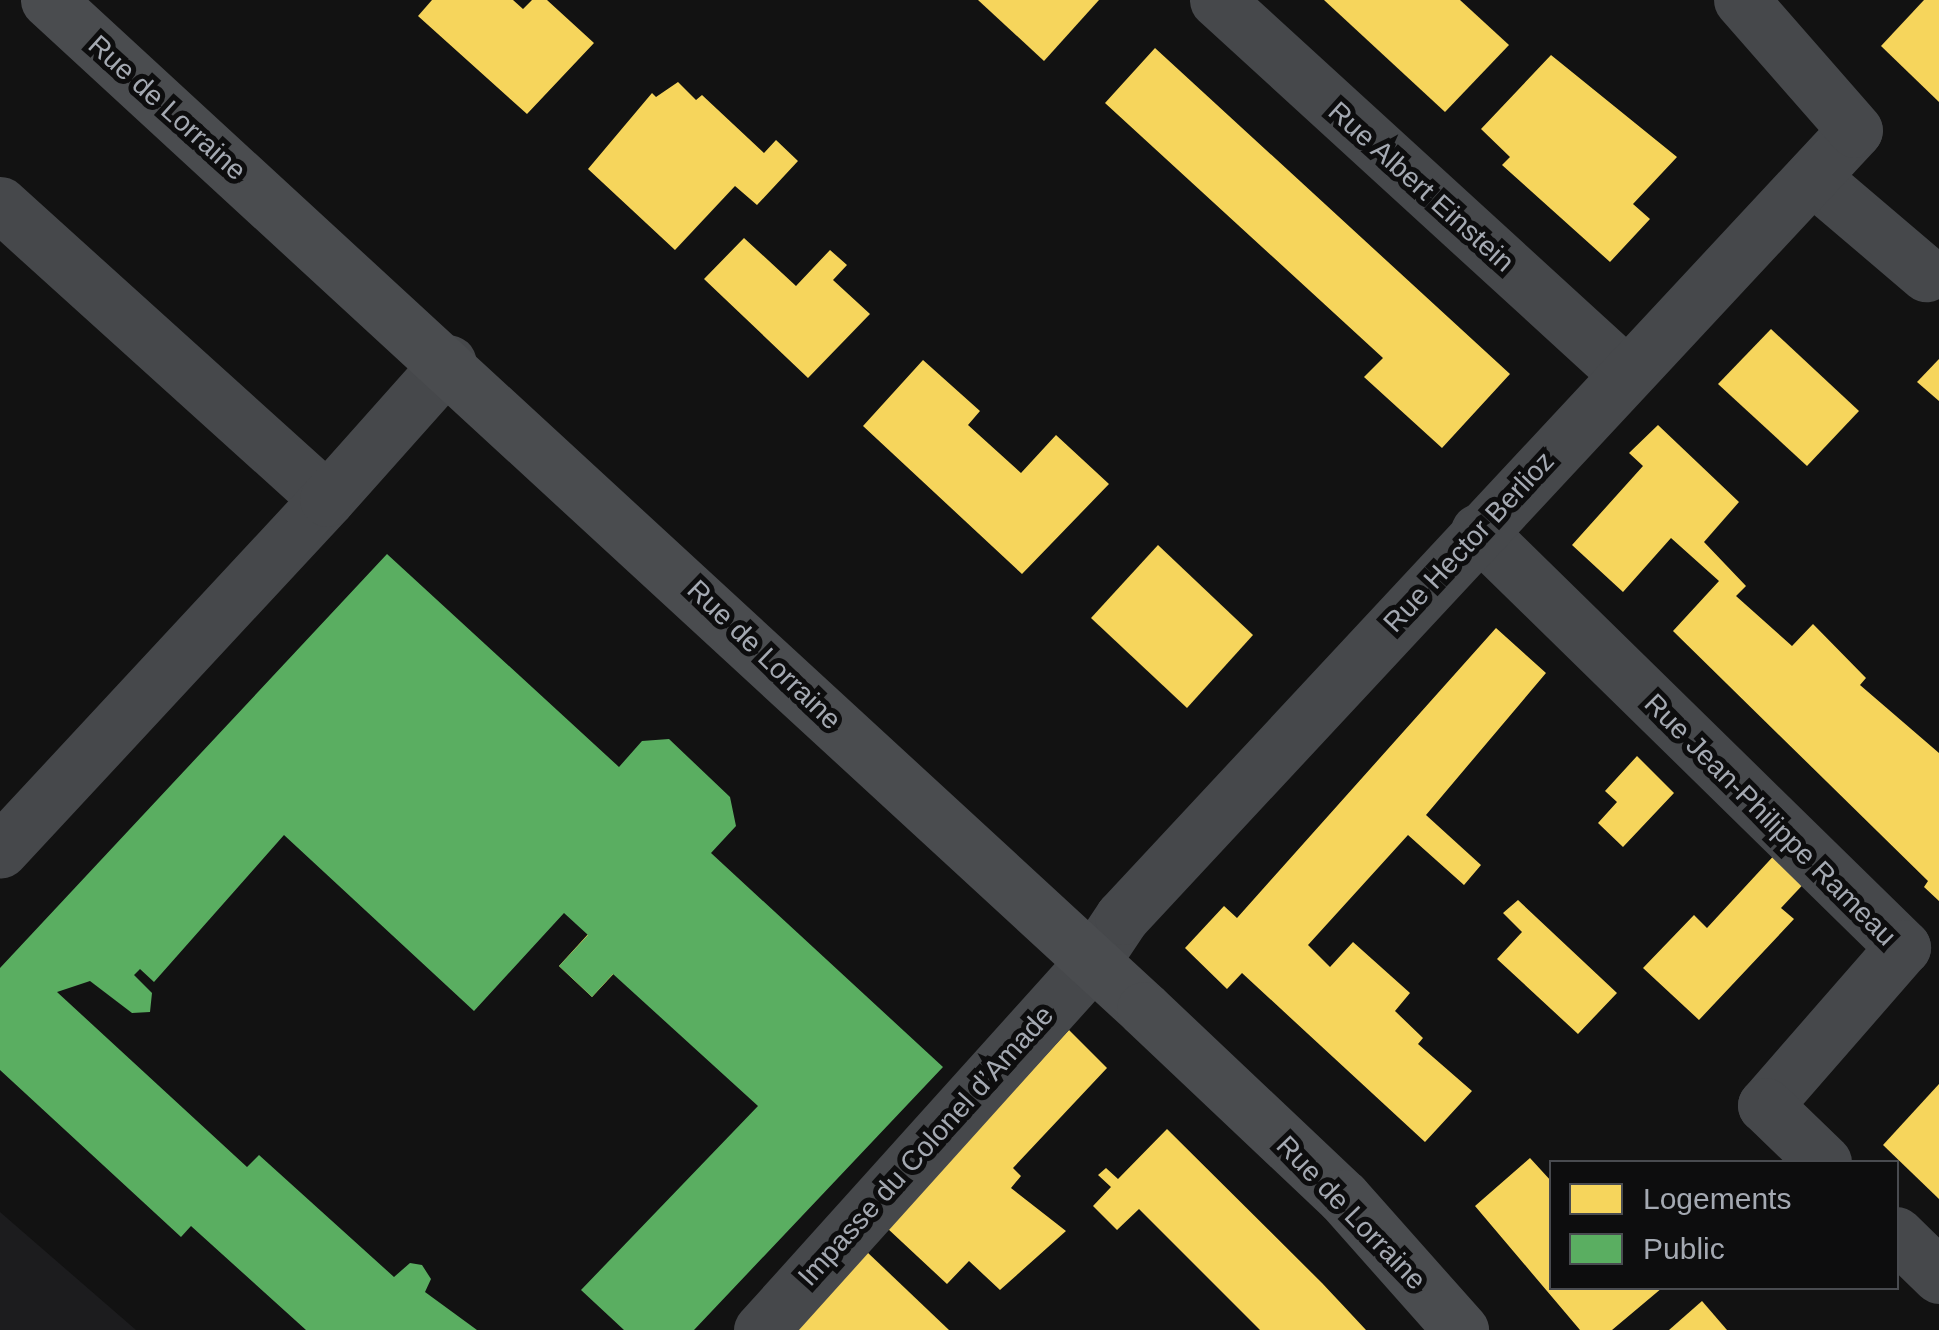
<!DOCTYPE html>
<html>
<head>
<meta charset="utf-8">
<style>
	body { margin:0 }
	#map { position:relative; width:1939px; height:1330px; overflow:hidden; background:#121212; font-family:Helvetica,sans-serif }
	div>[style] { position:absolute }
	.built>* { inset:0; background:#1c1c1e }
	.homes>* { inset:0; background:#f6d55c }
	.public>* { inset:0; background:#5aae61 }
	.minor>* { height:55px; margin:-27.5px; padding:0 27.5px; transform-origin:27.5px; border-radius:27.5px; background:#46484b }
	.secondary>* { height:55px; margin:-27.5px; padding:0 27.5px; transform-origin:27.5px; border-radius:27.5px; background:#4a4c4f }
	span { translate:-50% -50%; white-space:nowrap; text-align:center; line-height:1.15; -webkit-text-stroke:10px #0d0d0e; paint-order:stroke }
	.street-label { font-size:28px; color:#a4a9b2 }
	.legend { position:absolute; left:1549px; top:1160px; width:350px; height:130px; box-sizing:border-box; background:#0d0d0e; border:2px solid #494b50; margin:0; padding:12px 18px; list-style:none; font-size:30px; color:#a4a9b2 }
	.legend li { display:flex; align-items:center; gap:20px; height:50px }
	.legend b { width:50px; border:2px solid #494b50 }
</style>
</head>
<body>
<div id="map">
	<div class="built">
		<i style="clip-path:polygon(0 1212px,136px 1330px,0 1330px)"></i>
	</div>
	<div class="homes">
		<i style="clip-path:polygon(432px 0,513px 0,523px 9px,532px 0,547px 0,594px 43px,527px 114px,418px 16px)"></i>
		<i style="clip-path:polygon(978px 0,1099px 0,1044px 61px)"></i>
		<i style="clip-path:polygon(1324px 0,1460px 0,1509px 45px,1445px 112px)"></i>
		<i style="clip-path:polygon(1924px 0,1939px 0,1939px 102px,1881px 46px)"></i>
		<i style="clip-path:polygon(1155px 48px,1510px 374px,1442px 448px,1364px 377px,1383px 358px,1105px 103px)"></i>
		<i style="clip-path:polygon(1551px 55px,1677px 157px,1633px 204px,1650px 219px,1610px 262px,1502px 165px,1510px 157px,1481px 129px)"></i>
		<i style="clip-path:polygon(678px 82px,696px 100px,702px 95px,764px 153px,776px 140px,798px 161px,757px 205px,735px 186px,675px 250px,588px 169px,652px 93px,656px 97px)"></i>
		<i style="clip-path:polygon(744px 238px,796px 286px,830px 250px,847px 265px,833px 280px,870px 314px,808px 378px,704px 279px)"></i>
		<i style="clip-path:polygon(1771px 329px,1859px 411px,1807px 466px,1718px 384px)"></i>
		<i style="clip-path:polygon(1939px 359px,1939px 401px,1917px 382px)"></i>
		<i style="clip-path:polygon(923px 360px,980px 411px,968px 425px,1021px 473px,1056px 435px,1109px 484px,1022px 574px,863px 426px)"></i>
		<i style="clip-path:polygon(1658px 425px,1739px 502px,1704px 542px,1746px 586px,1736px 596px,1792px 646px,1813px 624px,1866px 678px,1860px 685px,1939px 753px,1939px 901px,1924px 887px,1928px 881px,1673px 631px,1719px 581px,1671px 538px,1623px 592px,1572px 545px,1643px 466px,1629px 453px)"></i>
		<i style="clip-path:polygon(1158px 545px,1253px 635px,1187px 708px,1091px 618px)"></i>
		<i style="clip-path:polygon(1496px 628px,1546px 673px,1426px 815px,1481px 865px,1464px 885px,1408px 835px,1308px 945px,1330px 967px,1353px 942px,1410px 993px,1395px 1011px,1423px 1038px,1418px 1044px,1472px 1091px,1425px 1142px,1242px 973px,1227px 989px,1185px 948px,1224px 906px,1237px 918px)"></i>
		<i style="clip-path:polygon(1637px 756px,1674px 793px,1623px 847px,1598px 823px,1617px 802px,1605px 791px)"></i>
		<i style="clip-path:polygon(1781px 848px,1811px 876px,1781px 908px,1794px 919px,1699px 1020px,1643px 968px,1694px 915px,1707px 928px)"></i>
		<i style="clip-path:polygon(1518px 900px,1617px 993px,1578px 1034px,1497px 959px,1522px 932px,1503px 913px)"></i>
		<i style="clip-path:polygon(600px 921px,633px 953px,592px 997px,559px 966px)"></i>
		<i style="clip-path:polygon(1069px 1030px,1107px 1068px,1013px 1168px,1021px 1176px,1011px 1188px,1066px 1231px,1000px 1290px,969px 1261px,947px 1284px,887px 1228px)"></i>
		<i style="clip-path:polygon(1939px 1084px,1939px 1199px,1883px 1145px)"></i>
		<i style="clip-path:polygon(1167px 1129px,1322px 1283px,1366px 1330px,1260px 1330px,1139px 1209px,1117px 1230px,1093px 1206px,1111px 1187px,1098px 1175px,1106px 1168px,1118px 1179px)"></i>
		<i style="clip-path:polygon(1530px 1158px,1552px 1182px,1552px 1288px,1662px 1288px,1612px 1330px,1580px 1330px,1475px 1206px)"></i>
		<i style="clip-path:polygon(866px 1251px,949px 1330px,793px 1330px)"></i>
		<i style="clip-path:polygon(1702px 1301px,1727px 1330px,1669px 1330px)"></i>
	</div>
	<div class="public">
		<i style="clip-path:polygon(387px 554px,619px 767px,642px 741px,669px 739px,730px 797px,736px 826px,711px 853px,943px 1067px,694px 1330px,624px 1330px,581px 1290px,758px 1106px,613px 974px,592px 997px,559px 966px,588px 935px,564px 913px,474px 1011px,284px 835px,154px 982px,140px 969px,134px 975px,152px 993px,150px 1012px,132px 1013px,90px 981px,57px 992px,247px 1167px,259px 1155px,394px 1277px,410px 1263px,422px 1265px,431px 1279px,425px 1292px,477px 1330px,306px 1330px,191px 1226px,181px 1237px,0 1070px,0 968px)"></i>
	</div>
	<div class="minor">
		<i style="left:1217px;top:0;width:554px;rotate:42.44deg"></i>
		<i style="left:1812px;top:177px;width:150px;rotate:40.4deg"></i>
		<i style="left:0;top:204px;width:440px;rotate:42.1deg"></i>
		<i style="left:327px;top:499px;width:480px;rotate:132.9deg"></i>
		<i style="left:327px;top:499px;width:183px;rotate:-48.3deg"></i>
		<i style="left:1478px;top:531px;width:595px;rotate:44.39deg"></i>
		<i style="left:1903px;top:947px;width:210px;rotate:131.1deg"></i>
		<i style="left:1765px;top:1105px;width:82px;rotate:44deg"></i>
		<i style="left:1896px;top:1234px;width:60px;rotate:44.3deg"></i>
		<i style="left:761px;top:1330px;width:495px;rotate:-48deg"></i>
		<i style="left:1092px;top:962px;width:54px;rotate:-56.3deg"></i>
		<i style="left:1122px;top:917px;width:1075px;rotate:-47.03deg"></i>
		<i style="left:1855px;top:130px;width:173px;rotate:-131.2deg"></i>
	</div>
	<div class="secondary">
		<i style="left:48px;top:0;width:1490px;rotate:42.63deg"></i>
		<i style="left:1144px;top:1009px;width:274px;rotate:43.4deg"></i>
		<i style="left:1343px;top:1197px;width:178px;rotate:48.4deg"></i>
	</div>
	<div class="street-label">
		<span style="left:167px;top:108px;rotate:42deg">Rue de Lorraine</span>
		<span style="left:1421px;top:187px;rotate:42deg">Rue Albert Einstein</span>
		<span style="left:1469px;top:542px;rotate:-47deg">Rue Hector Berlioz</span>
		<span style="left:764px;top:655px;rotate:44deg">Rue de Lorraine</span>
		<span style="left:1770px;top:820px;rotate:45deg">Rue Jean-Philippe Rameau</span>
		<span style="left:926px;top:1146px;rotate:-48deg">Impasse du Colonel d’Amade</span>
		<span style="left:1351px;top:1213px;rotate:46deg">Rue de Lorraine</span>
	</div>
	<ul class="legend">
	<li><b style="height:28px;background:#f6d55c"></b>Logements</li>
	<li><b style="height:28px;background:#5aae61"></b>Public</li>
	</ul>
</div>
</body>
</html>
